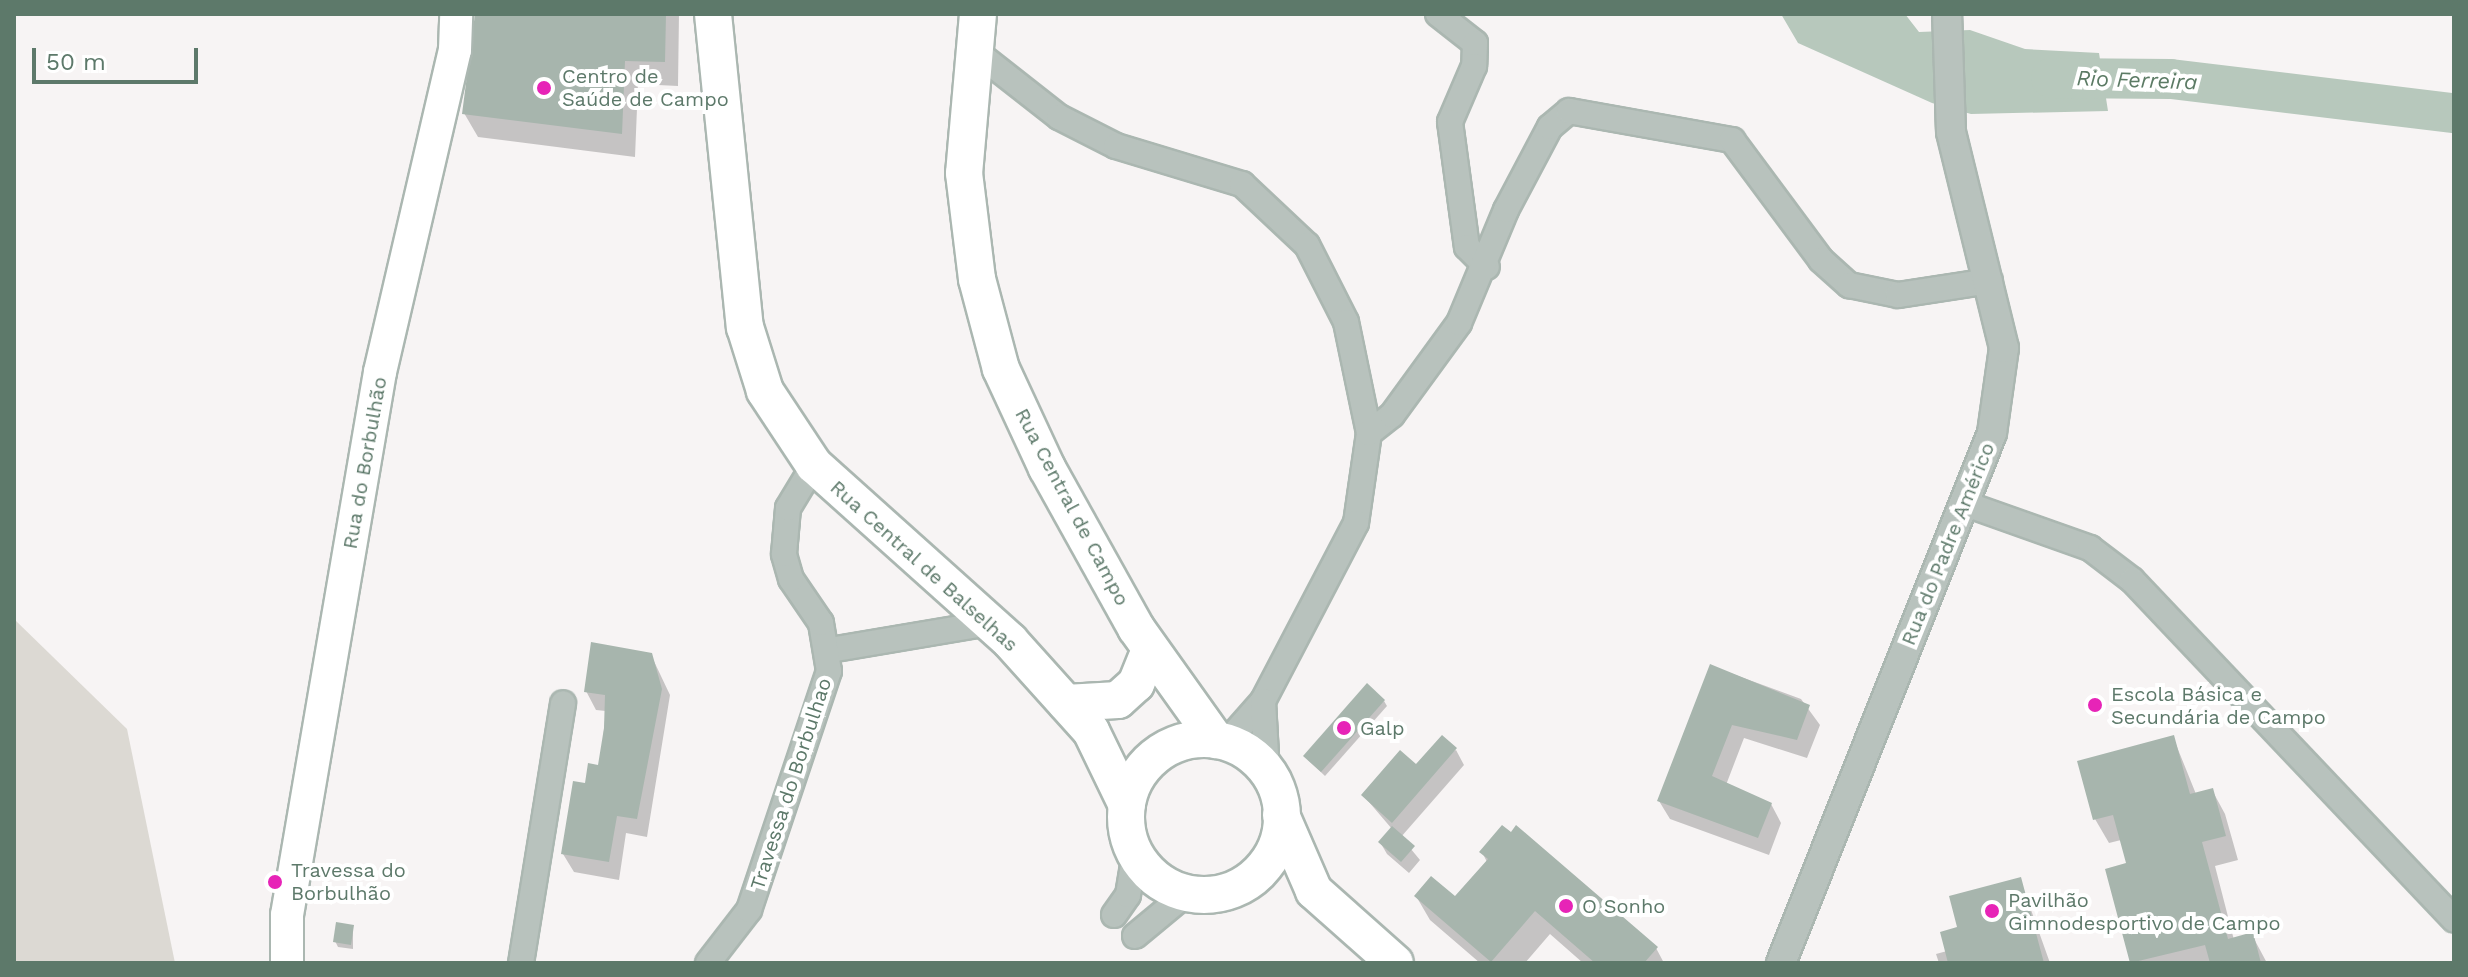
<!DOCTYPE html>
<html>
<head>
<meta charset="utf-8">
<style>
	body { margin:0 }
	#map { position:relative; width:2468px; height:977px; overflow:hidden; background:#f7f4f4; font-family:"Work Sans",sans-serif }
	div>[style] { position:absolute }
	.green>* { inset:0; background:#dcd9d3 }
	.water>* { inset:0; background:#b7c8bc }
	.shadow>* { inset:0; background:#0003 }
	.river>* { height:40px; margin:-20px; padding:0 20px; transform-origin:20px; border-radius:20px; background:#b7c8bc }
	.building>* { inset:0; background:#a7b5ad }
	.roads { filter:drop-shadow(2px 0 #abb7b1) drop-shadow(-2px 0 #abb7b1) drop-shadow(0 2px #abb7b1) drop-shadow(0 -2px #abb7b1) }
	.minor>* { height:24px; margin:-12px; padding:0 12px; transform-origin:12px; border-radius:12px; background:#b8c2bd }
	.tertiary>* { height:28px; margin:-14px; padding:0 14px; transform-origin:14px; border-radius:14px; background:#b8c2bd }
	.secondary>* { height:32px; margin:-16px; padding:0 16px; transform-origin:16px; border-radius:16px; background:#fff }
	.primary>* { height:36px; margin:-18px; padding:0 18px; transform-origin:18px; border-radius:18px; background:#fff }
	.primary>.ring { margin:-18px; padding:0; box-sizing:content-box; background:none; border:36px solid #fff; border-radius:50% }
	.dots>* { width:22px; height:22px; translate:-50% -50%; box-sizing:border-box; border:4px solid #fff; border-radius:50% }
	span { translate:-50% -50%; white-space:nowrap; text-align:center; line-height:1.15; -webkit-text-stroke:8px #fff; paint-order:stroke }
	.poi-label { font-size:20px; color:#5d796a }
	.left { translate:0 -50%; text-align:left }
	.street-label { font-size:20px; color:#5d796a }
	.water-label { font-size:22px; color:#5c7b65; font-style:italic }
	.frame { position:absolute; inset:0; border:16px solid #5d796a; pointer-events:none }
	.scale { position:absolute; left:32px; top:48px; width:166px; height:36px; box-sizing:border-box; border:4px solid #5d796a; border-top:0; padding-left:10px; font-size:24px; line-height:28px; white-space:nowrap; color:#5d796a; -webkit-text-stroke:6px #fff; paint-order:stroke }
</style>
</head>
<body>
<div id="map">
	<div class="green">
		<i style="clip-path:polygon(14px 619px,127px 729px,175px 963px,14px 963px)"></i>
	</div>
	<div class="water">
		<i style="clip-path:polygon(1781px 14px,1905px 14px,1919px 32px,1970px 30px,2025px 49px,2099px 53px,2108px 111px,1971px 114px,1932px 103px,1798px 43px)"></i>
	</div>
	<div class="shadow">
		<i style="clip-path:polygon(476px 14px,679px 14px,678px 86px,638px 84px,635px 157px,478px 137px,464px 113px)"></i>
		<i style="clip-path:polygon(651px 655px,670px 695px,647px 837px,626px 833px,619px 880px,574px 872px,563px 854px,600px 767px,606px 711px,596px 710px,586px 691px)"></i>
		<i style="clip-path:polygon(1711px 666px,1801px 699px,1820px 725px,1807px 758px,1744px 738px,1726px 785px,1771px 804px,1781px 823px,1769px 855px,1670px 819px,1659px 801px)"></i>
		<i style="clip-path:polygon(1384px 701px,1387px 706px,1325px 776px,1309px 761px,1305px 756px)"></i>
		<i style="clip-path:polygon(2173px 737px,2196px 794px,2212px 790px,2225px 814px,2238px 860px,2215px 866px,2234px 940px,2252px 935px,2267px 963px,2132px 963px,2107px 870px,2128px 864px,2121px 840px,2109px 843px,2095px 819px)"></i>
		<i style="clip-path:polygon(1456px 750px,1464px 765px,1401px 837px,1420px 860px,1409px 873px,1387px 854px,1380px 842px,1392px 829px,1363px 795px)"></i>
		<i style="clip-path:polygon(1511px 835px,1656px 948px,1664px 963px,1583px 963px,1550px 934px,1525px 963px,1480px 963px,1430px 920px,1416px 896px,1455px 899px,1487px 862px,1482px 852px)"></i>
		<i style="clip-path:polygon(2020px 879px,2050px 963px,1939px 963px,1936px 954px,1947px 951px,1960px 929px)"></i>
		<i style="clip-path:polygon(353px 927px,353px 949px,338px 947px,335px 941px)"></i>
	</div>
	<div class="river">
		<i style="left:2051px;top:78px;width:120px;rotate:0.5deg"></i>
		<i style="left:2171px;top:79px;width:285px;rotate:6.9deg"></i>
	</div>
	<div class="building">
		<i style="clip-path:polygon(475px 14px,666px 14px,665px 62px,625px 61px,622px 134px,462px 114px)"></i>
		<i style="clip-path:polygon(591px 642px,652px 653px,662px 689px,637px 819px,617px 816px,609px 862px,561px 854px,573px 781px,585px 783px,588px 763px,598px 765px,604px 728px,605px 695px,584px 692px)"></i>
		<i style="clip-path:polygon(1710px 664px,1810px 705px,1797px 740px,1732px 725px,1712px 776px,1772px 803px,1758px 838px,1657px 801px)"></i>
		<i style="clip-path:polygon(1367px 683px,1385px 700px,1321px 772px,1303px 756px)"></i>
		<i style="clip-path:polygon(1442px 735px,1457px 748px,1392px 823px,1361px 795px,1400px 750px,1416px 764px)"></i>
		<i style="clip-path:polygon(2174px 735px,2190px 794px,2213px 788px,2226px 836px,2202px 842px,2228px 939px,2253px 932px,2261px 963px,2210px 963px,2205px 945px,2130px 963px,2105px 869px,2126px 863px,2113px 815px,2093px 820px,2077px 761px)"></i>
		<i style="clip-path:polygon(1502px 825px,1511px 832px,1516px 825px,1658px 947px,1644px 963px,1595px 963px,1535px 911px,1491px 962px,1414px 896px,1431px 876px,1455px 896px,1488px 859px,1479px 852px)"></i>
		<i style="clip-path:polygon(1392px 826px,1415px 846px,1401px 862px,1378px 842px)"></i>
		<i style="clip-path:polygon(2021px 877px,2044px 963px,1948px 963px,1940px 932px,1957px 927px,1949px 896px)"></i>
		<i style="clip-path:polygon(336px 922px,354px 925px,351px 945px,333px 942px)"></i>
	</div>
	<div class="roads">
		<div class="minor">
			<i style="left:1438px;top:14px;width:47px;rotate:38.1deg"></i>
			<i style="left:1475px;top:43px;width:23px;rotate:92deg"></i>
			<i style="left:1474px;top:66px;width:61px;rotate:113.2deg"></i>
			<i style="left:1450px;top:122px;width:126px;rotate:82.3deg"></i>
			<i style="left:1467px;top:247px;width:28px;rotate:45deg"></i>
			<i style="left:971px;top:48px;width:112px;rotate:38.1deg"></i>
			<i style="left:1059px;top:117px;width:64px;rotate:27deg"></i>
			<i style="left:1116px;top:146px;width:132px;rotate:16.8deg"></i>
			<i style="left:1242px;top:184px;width:89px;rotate:43.2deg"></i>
			<i style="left:1307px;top:245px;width:86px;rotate:63.1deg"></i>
			<i style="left:1346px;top:322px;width:113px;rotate:78.3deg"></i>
			<i style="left:1369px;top:433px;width:91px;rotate:98.2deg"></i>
			<i style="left:1356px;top:523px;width:201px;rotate:117.6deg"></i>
			<i style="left:1263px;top:701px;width:56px;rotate:131.4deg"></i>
			<i style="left:1369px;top:433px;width:29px;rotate:-38deg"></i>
			<i style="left:1392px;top:415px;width:114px;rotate:-53.9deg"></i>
			<i style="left:1459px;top:323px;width:122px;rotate:-67.4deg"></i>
			<i style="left:1506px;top:210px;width:94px;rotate:-62.1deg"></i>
			<i style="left:1550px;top:127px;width:25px;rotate:-40deg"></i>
			<i style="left:1569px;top:111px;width:166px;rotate:10.1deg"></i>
			<i style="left:1732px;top:140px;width:149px;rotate:53.4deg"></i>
			<i style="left:1821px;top:260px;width:38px;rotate:42deg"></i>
			<i style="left:1849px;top:285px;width:50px;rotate:11.5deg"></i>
			<i style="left:1898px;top:295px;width:93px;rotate:-8.7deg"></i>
			<i style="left:1963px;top:503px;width:135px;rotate:19.5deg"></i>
			<i style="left:2090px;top:548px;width:53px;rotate:37.3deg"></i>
			<i style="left:2132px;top:580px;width:468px;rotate:46.5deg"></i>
			<i style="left:830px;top:650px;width:162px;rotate:-9.6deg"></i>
			<i style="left:1263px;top:701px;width:71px;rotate:86.8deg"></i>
			<i style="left:1114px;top:915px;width:24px;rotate:-55deg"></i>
			<i style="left:1128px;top:895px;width:43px;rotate:-80.5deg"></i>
			<i style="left:1135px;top:936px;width:67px;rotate:-39.6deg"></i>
			<i style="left:521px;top:963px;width:263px;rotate:-80.8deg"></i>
			<i style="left:708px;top:963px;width:67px;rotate:-52.3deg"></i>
			<i style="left:749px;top:910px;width:252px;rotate:-71.5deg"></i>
			<i style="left:829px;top:671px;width:49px;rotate:-99.5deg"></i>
			<i style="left:821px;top:623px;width:53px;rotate:-124.3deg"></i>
			<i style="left:791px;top:579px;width:26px;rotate:-106deg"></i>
			<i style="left:784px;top:554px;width:46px;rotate:-85deg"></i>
			<i style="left:788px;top:508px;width:50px;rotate:-58.8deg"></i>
		</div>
		<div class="tertiary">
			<i style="left:1781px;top:963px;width:570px;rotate:-68.29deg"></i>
			<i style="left:1992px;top:433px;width:86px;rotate:-82deg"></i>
			<i style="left:2004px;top:348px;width:222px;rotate:-103.8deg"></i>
			<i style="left:1951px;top:132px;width:118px;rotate:-91.9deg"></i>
		</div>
		<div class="secondary">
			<i style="left:287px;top:963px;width:48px;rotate:-90deg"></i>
			<i style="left:287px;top:915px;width:551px;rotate:-80.28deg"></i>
			<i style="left:380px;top:372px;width:331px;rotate:-76.9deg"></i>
			<i style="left:455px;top:50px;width:36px;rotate:-88deg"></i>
		</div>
		<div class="primary">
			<i style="left:713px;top:14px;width:315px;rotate:84.2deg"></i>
			<i style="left:745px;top:327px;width:67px;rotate:72.6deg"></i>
			<i style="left:765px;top:391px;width:89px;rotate:56.5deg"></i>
			<i style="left:814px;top:465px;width:263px;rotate:41.9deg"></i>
			<i style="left:1010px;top:641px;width:121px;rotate:48deg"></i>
			<i style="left:1091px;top:731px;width:82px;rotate:64.1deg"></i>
			<i style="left:978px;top:14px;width:160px;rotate:95deg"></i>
			<i style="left:964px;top:173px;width:107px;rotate:83deg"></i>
			<i style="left:977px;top:279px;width:93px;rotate:75.1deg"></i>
			<i style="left:1001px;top:369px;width:109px;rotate:65.1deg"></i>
			<i style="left:1047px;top:468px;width:183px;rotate:60.9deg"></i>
			<i style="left:1136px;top:628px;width:138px;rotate:54.5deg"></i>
			<i style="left:1066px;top:703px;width:52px;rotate:-3.3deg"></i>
			<i style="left:1118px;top:700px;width:24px;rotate:-42deg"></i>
			<i style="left:1136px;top:684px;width:27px;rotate:-68deg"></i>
			<i class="ring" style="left:1126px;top:739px;width:120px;height:120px"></i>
			<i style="left:1281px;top:815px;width:83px;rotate:66.5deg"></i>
			<i style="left:1314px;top:891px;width:108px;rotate:41.6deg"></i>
		</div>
	</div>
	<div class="dots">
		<i style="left:544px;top:88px;background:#e724b7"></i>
		<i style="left:2095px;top:705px;background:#e724b7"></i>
		<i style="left:1344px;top:728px;background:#e724b7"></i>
		<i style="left:275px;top:882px;background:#e724b7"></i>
		<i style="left:1566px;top:906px;background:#e724b7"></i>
		<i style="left:1992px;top:911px;background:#e724b7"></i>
	</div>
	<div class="poi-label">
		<span class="left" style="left:562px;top:88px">Centro de<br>Saúde de Campo</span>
		<span class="left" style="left:2111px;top:706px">Escola Básica e<br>Secundária de Campo</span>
		<span class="left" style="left:1360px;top:728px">Galp</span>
		<span class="left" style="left:291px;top:882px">Travessa do<br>Borbulhão</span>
		<span class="left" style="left:2008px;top:912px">Pavilhão<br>Gimnodesportivo de Campo</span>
		<span class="left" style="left:1582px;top:906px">O Sonho</span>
	</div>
	<div class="street-label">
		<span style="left:365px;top:463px;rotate:-80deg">Rua do Borbulhão</span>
		<span style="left:1072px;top:507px;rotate:62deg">Rua Central de Campo</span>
		<span style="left:1948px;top:544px;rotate:-68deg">Rua do Padre Américo</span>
		<span style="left:924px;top:566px;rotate:42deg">Rua Central de Balselhas</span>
		<span style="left:791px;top:784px;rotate:-72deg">Travessa do Borbulhao</span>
	</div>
	<div class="water-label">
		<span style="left:2137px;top:80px;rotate:2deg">Rio Ferreira</span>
	</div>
	<div class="frame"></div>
	<div class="scale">50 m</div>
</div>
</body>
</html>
